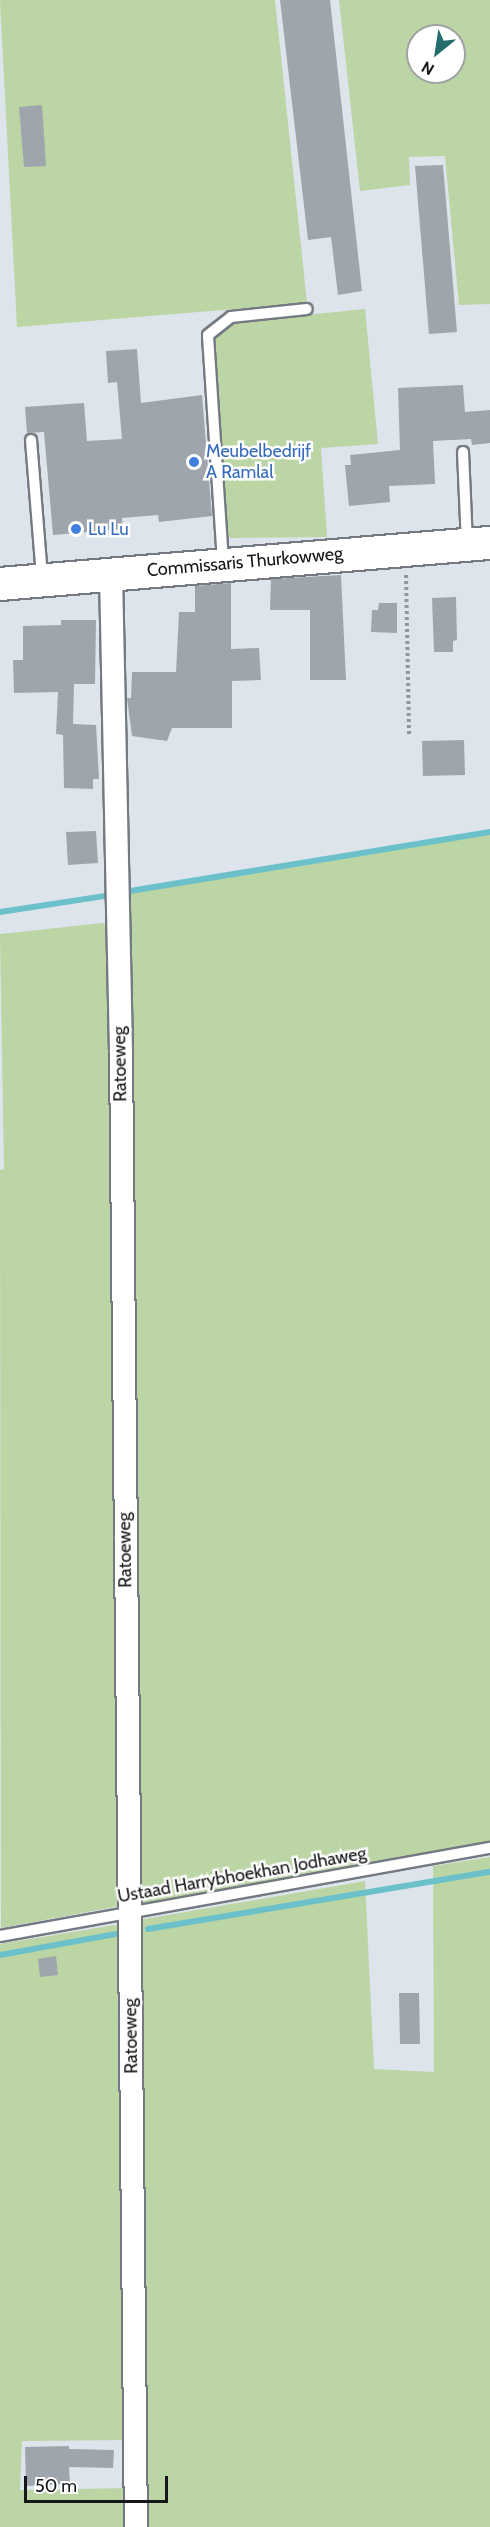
<!DOCTYPE html>
<html>
<head>
<meta charset="utf-8">
<style>
	body { margin:0 }
	#map { position:relative; width:490px; height:2527px; overflow:hidden; background:#dee4ec; font-family:Cabin,sans-serif }
	div>[style] { position:absolute }
	.green>* { inset:0; background:#bbd5a5 }
	.stream>* { height:6px; margin:-3px; padding:0 3px; transform-origin:3px; border-radius:3px; background:#6bc0c9 }
	.building>* { inset:0; background:#9fa5ac }
	.path>* { height:4px; margin-top:-2px; transform-origin:0; background:repeating-linear-gradient(90deg,#92979d 0 3px,transparent 0 6px) }
	.roads { filter:drop-shadow(2px 0 #757a82) drop-shadow(-2px 0 #757a82) drop-shadow(0 2px #757a82) drop-shadow(0 -2px #757a82) }
	.lane>* { height:10px; margin:-5px; padding:0 5px; transform-origin:5px; border-radius:5px; background:#fff }
	.street>* { height:22px; margin:-11px; padding:0 11px; transform-origin:11px; border-radius:11px; background:#fff }
	.secondary>* { height:32px; margin:-16px; padding:0 16px; transform-origin:16px; border-radius:16px; background:#fff }
	.dots>* { width:16px; height:16px; translate:-50% -50%; box-sizing:border-box; border:3px solid #fff; border-radius:50% }
	span { translate:-50% -50%; white-space:nowrap; text-align:center; line-height:1.15; -webkit-text-stroke:5px #fff; paint-order:stroke }
	.shop-label { font-size:18px; color:#366cbe }
	.left { translate:0 -50%; text-align:left }
	.street-label { font-size:18px; color:#141619 }
	.north { position:absolute; left:406px; top:24px; width:60px; height:60px; box-sizing:border-box; background:#fff; border:2px solid #a1a2a3; border-radius:50%; rotate:210deg; font-size:16px; font-weight:700; line-height:24px; text-align:center; color:#141619 }
	.north::after { content:''; display:block; margin:auto; width:21px; height:27px; background:#236e6d; clip-path:polygon(50% 0,100% 100%,50% 72%,0 100%) }
	.scale { position:absolute; left:24px; top:2476px; width:144px; height:27px; box-sizing:border-box; border:3px solid #141619; border-top:0; padding-left:8px; font-size:18px; line-height:21px; white-space:nowrap; color:#141619; -webkit-text-stroke:4px #fff; paint-order:stroke }
</style>
</head>
<body>
<div id="map">
	<div class="green">
		<i style="clip-path:polygon(0 0,275px 0,307px 303px,17px 327px)"></i>
		<i style="clip-path:polygon(evenodd,339px 0,490px 0,490px 304px,459px 305px,445px 156px,409px 157px,410px 185px,360px 191px,339px 0,418px 36px,454px 36px,454px 72px,418px 72px,418px 36px)"></i>
		<i style="clip-path:polygon(365px 309px,378px 444px,321px 448px,327px 537px,230px 538px,223px 521px,210px 345px,215px 336px,237px 322px)"></i>
		<i style="clip-path:polygon(490px 832px,490px 1843px,137px 1905px,123px 892px)"></i>
		<i style="clip-path:polygon(103px 923px,111px 928px,120px 1906px,1px 1928px,0 1170px,4px 1169px,0 934px)"></i>
		<i style="clip-path:polygon(490px 1857px,490px 2527px,142px 2527px,139px 1920px,365px 1881px,374px 2069px,434px 2072px,433px 1866px)"></i>
		<i style="clip-path:polygon(115px 1925px,123px 1928px,133px 2440px,22px 2441px,20px 2490px,131px 2488px,131px 2527px,0 2527px,0 1944px)"></i>
	</div>
	<div class="stream">
		<i style="left:124px;top:892px;width:371px;rotate:-9.3deg"></i>
		<i style="left:0;top:912px;width:105px;rotate:-8.7deg"></i>
		<i style="left:148px;top:1929px;width:347px;rotate:-9.5deg"></i>
		<i style="left:0;top:1955px;width:117px;rotate:-10.3deg"></i>
	</div>
	<div class="building">
		<i style="clip-path:polygon(280px 0,330px 0,362px 291px,338px 295px,331px 237px,308px 240px)"></i>
		<i style="clip-path:polygon(42px 105px,46px 166px,24px 167px,19px 107px)"></i>
		<i style="clip-path:polygon(443px 165px,457px 332px,429px 334px,415px 166px)"></i>
		<i style="clip-path:polygon(137px 349px,141px 403px,202px 395px,212px 516px,159px 522px,158px 515px,122px 518px,123px 529px,53px 535px,44px 432px,27px 433px,25px 407px,84px 403px,87px 441px,122px 439px,117px 382px,108px 383px,106px 351px)"></i>
		<i style="clip-path:polygon(463px 385px,465px 412px,490px 410px,490px 443px,472px 445px,471px 439px,433px 441px,435px 484px,389px 486px,390px 502px,349px 506px,345px 465px,351px 465px,350px 455px,400px 450px,398px 388px)"></i>
		<i style="clip-path:polygon(341px 575px,346px 680px,310px 680px,310px 610px,270px 610px,271px 579px)"></i>
		<i style="clip-path:polygon(231px 583px,231px 649px,259px 648px,261px 680px,232px 681px,232px 728px,172px 728px,167px 741px,132px 736px,127px 698px,131px 698px,132px 672px,176px 672px,179px 612px,195px 612px,195px 586px)"></i>
		<i style="clip-path:polygon(456px 597px,457px 640px,453px 641px,453px 652px,434px 652px,432px 598px)"></i>
		<i style="clip-path:polygon(379px 603px,397px 603px,397px 633px,371px 632px,372px 610px,378px 610px)"></i>
		<i style="clip-path:polygon(61px 620px,96px 620px,95px 684px,74px 684px,73px 724px,96px 725px,99px 779px,93px 779px,93px 789px,64px 788px,63px 735px,56px 734px,58px 692px,14px 693px,13px 660px,23px 660px,23px 626px,61px 625px)"></i>
		<i style="clip-path:polygon(464px 740px,465px 775px,423px 776px,422px 741px)"></i>
		<i style="clip-path:polygon(96px 831px,98px 863px,68px 865px,66px 832px)"></i>
		<i style="clip-path:polygon(56px 1956px,58px 1975px,40px 1977px,38px 1959px)"></i>
		<i style="clip-path:polygon(399px 1993px,419px 1993px,420px 2044px,400px 2044px)"></i>
		<i style="clip-path:polygon(69px 2446px,69px 2449px,114px 2450px,113px 2468px,69px 2467px,70px 2484px,26px 2486px,25px 2447px)"></i>
	</div>
	<div class="path">
		<i style="left:406px;top:575px;width:159px;rotate:88.9deg"></i>
	</div>
	<div class="roads">
		<div class="lane">
			<i style="left:31px;top:440px;width:138px;rotate:85.4deg"></i>
			<i style="left:463px;top:452px;width:90px;rotate:87.5deg"></i>
			<i style="left:223px;top:562px;width:227px;rotate:-93.8deg"></i>
			<i style="left:208px;top:335px;width:29px;rotate:-38deg"></i>
			<i style="left:231px;top:317px;width:76px;rotate:-6deg"></i>
			<i style="left:0;top:1936px;width:498px;rotate:-10.2deg"></i>
		</div>
		<div class="street">
			<i style="left:111px;top:574px;width:478px;rotate:88.8deg"></i>
			<i style="left:121px;top:1052px;width:1475px;rotate:89.42deg"></i>
		</div>
		<div class="secondary">
			<i style="left:0;top:584px;width:492px;rotate:-4.8deg"></i>
		</div>
	</div>
	<div class="dots">
		<i style="left:194px;top:462px;background:#3f7fe0"></i>
		<i style="left:76px;top:529px;background:#3f7fe0"></i>
	</div>
	<div class="shop-label">
		<span class="left" style="left:206px;top:462px">Meubelbedrijf<br>A Ramlal</span>
		<span class="left" style="left:88px;top:529px">Lu Lu</span>
	</div>
	<div class="street-label">
		<span style="left:245px;top:562px;rotate:-5deg">Commissaris Thurkowweg</span>
		<span style="left:120px;top:1064px;rotate:-91deg">Ratoeweg</span>
		<span style="left:125px;top:1550px;rotate:-91deg">Ratoeweg</span>
		<span style="left:242px;top:1875px;rotate:-10deg">Ustaad Harrybhoekhan Jodhaweg</span>
		<span style="left:131px;top:2036px;rotate:-91deg">Ratoeweg</span>
	</div>
	<div class="north">N</div>
	<div class="scale">50 m</div>
</div>
</body>
</html>
